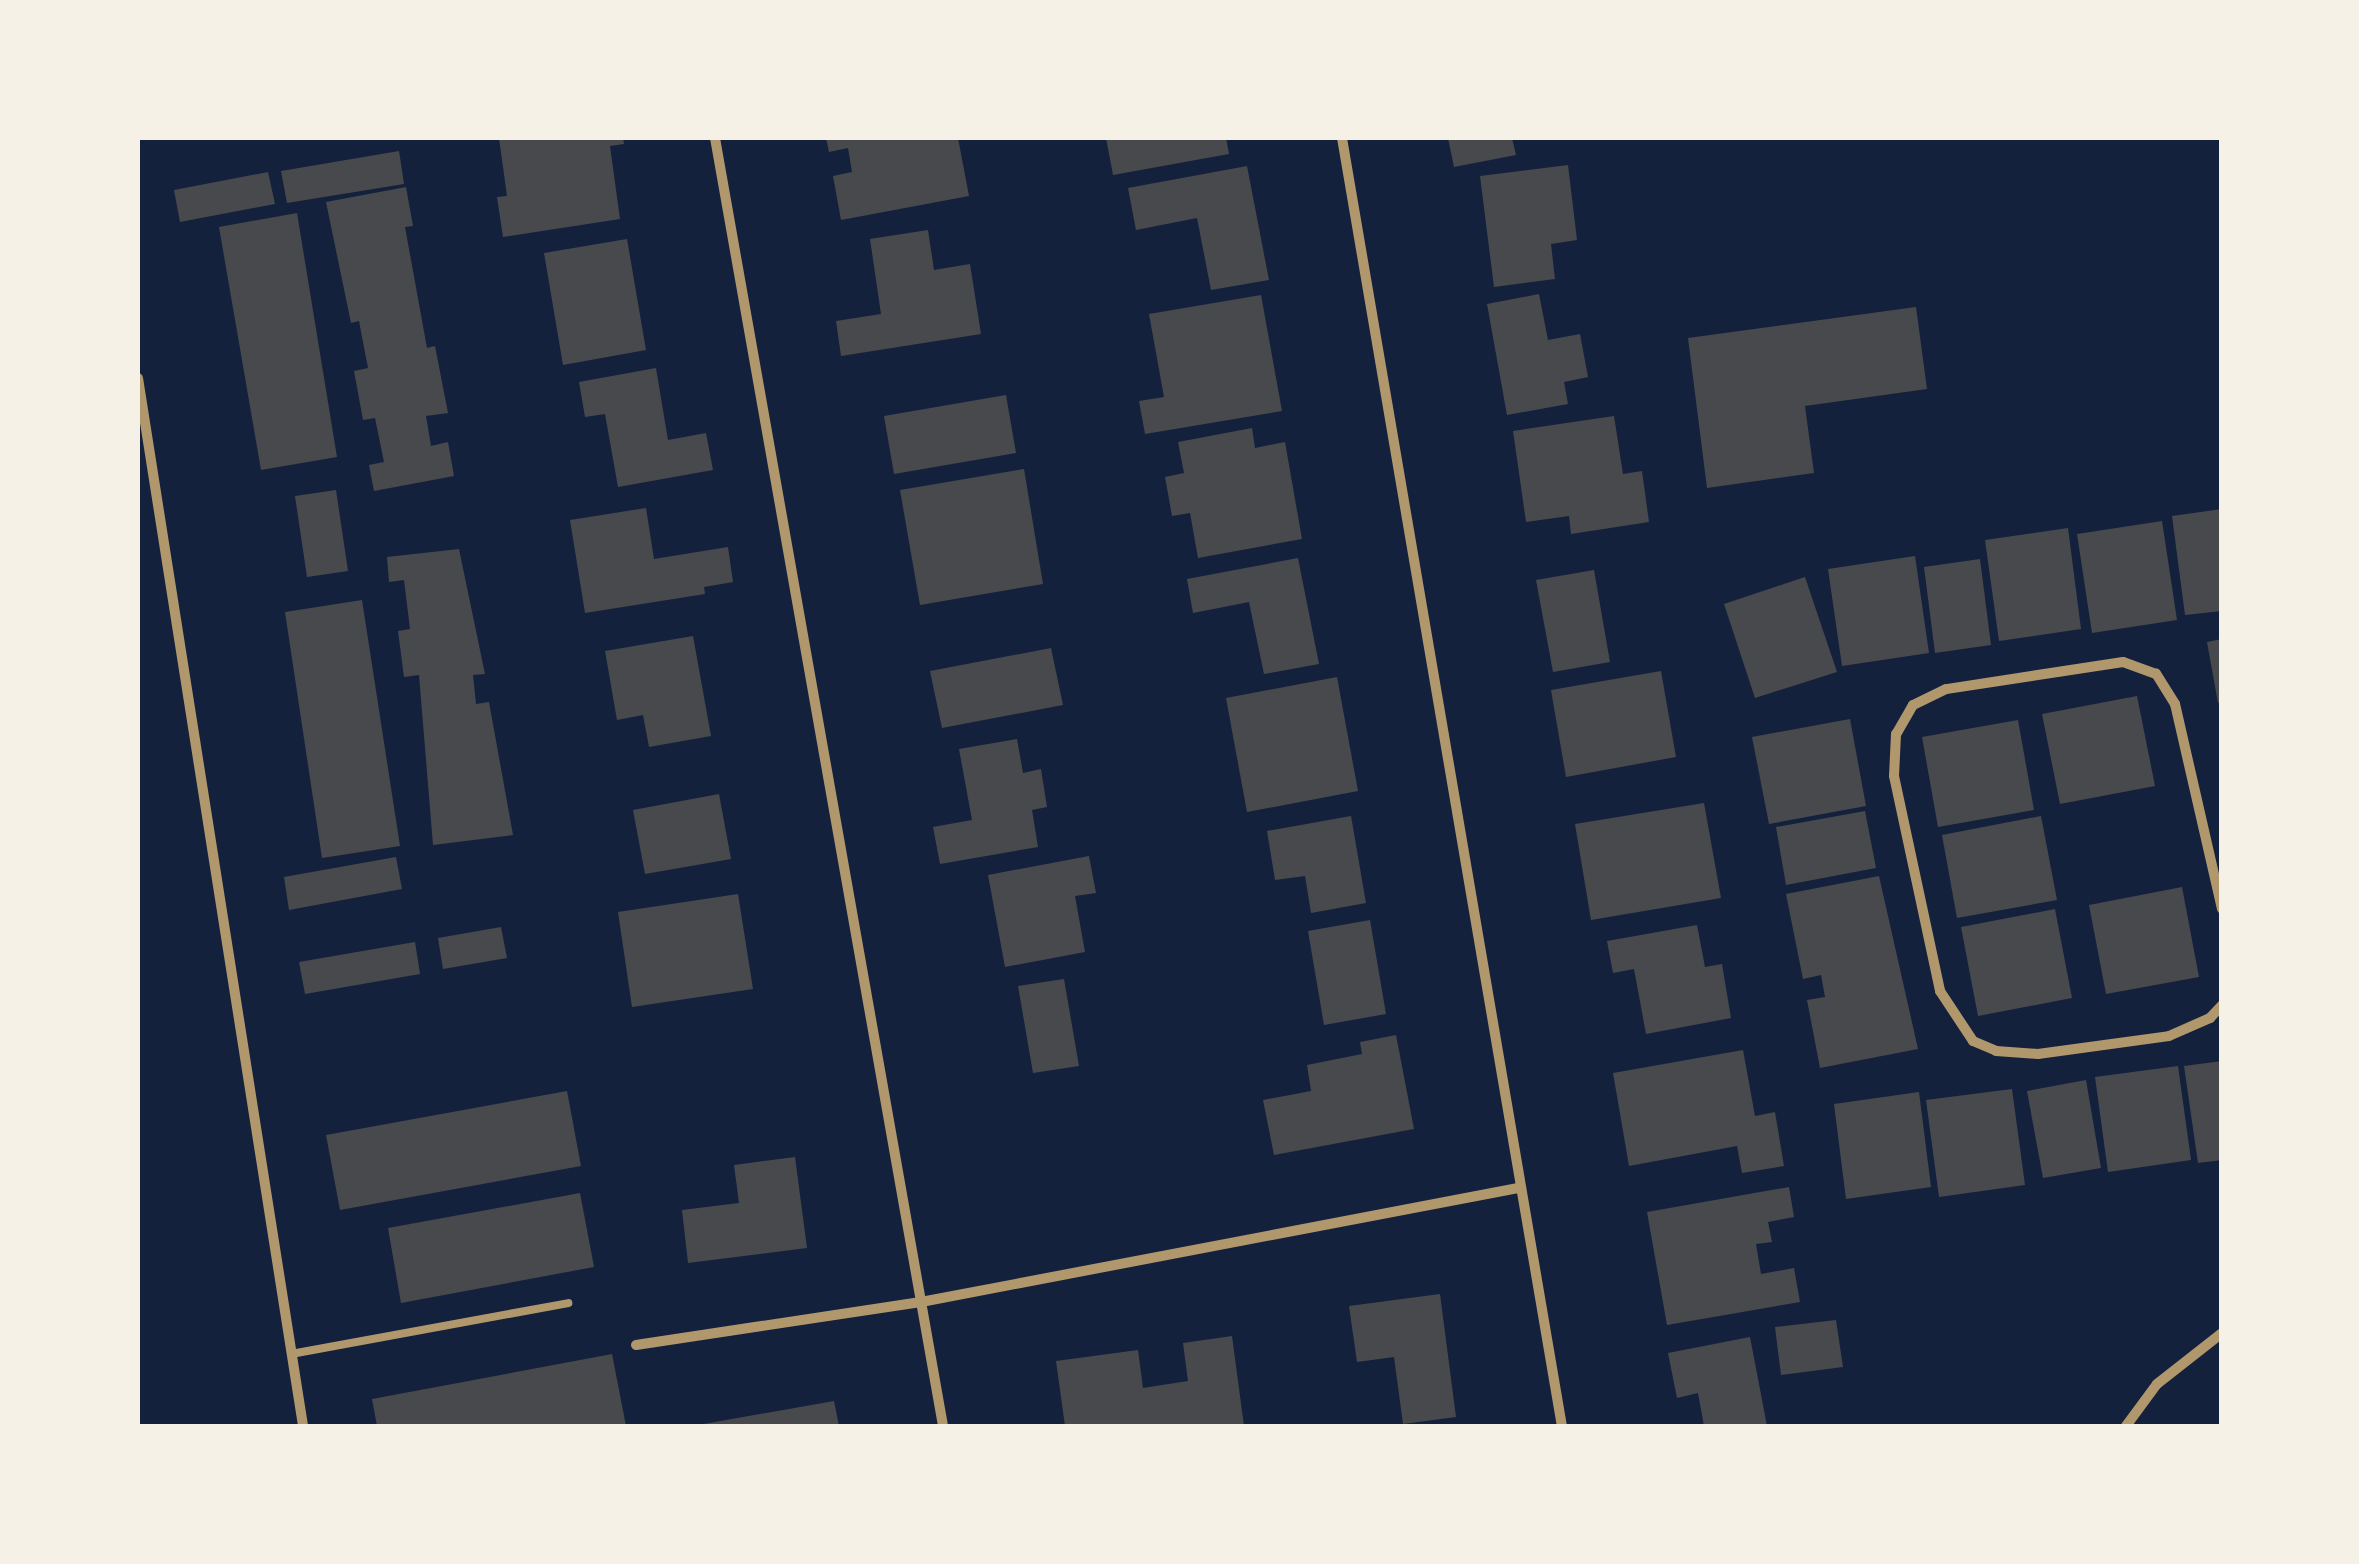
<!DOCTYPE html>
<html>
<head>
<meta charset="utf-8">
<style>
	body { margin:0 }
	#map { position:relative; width:2359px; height:1564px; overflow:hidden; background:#14213d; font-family:"Archivo Narrow",sans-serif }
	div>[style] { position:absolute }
	.building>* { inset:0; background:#48494c }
	.service>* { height:8px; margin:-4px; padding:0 4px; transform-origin:4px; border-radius:4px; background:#b1986c }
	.minor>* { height:10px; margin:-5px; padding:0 5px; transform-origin:5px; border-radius:5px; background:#b1986c }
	span { translate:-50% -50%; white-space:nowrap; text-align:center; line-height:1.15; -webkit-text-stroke:10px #f6f1e7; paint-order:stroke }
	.frame { position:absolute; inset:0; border:140px solid #f6f1e7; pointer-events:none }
</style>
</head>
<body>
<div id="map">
	<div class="building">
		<i style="clip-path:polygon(499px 138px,623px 138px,624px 144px,610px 146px,620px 219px,503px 237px,497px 197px,507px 196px)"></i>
		<i style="clip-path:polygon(826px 138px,958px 138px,969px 196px,841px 220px,833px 176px,852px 172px,848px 148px,829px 152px)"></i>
		<i style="clip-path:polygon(1106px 138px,1226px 138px,1229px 154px,1113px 175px)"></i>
		<i style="clip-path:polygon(1448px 138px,1512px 138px,1516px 155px,1454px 167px)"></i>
		<i style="clip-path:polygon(399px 151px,404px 184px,287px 203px,281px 171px)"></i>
		<i style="clip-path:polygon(1568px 165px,1577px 240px,1551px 244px,1555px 279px,1494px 287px,1480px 176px)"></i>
		<i style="clip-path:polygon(1247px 166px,1269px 280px,1211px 290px,1197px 218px,1136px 230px,1128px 188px)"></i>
		<i style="clip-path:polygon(268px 172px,275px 204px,180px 222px,174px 190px)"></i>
		<i style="clip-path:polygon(406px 187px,413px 226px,405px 227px,427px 348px,435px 346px,448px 413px,426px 416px,431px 446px,448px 442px,454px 476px,374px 491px,369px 465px,384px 462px,375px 418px,363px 420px,354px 371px,368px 368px,359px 321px,351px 323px,326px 202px)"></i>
		<i style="clip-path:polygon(297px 213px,337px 457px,261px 470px,219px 227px)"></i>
		<i style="clip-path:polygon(928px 230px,934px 270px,970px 264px,981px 334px,841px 356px,836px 321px,881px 314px,870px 239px)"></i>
		<i style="clip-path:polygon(627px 239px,646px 350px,563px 365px,544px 253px)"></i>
		<i style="clip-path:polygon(1539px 294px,1548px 340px,1580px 334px,1588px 377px,1564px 382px,1568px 404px,1507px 415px,1487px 304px)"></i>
		<i style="clip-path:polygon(1261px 295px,1282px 411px,1145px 434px,1139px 401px,1164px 397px,1149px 314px)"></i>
		<i style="clip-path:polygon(1916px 307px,1927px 389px,1805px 406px,1814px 473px,1707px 488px,1688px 338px)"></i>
		<i style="clip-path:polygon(656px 368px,668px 440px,706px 433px,713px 470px,618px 487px,605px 414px,585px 417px,579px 382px)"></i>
		<i style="clip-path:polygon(1006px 395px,1016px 453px,894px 474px,884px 416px)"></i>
		<i style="clip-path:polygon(1614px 416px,1623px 474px,1642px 471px,1649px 522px,1571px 534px,1569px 516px,1526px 522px,1513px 431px)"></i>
		<i style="clip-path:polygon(1252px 428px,1255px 448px,1285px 442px,1302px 539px,1198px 558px,1190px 513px,1172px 516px,1165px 477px,1184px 473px,1178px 442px)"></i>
		<i style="clip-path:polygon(1024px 469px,1043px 584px,920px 605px,900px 490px)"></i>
		<i style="clip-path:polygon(336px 490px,348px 571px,307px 577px,295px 496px)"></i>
		<i style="clip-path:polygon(646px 508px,654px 559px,728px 547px,733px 582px,704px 587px,705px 594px,585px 613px,570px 520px)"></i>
		<i style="clip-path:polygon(2222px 509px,2222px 611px,2185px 615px,2172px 516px)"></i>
		<i style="clip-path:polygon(2162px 521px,2177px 620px,2092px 633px,2077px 534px)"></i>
		<i style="clip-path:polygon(2068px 528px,2081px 629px,1999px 641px,1985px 540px)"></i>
		<i style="clip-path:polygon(459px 549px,485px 674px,473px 675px,476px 704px,489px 702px,513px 835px,433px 845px,419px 675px,404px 677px,398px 631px,410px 629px,404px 580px,389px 582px,387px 557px)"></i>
		<i style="clip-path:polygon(1915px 556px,1929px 653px,1842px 666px,1828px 569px)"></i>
		<i style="clip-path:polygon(1298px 558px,1319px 664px,1264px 674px,1249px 602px,1193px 613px,1187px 579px)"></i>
		<i style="clip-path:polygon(1980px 559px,1991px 645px,1935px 653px,1924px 567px)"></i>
		<i style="clip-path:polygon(1594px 570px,1610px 662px,1553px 672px,1536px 580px)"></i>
		<i style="clip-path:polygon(1805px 577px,1837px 672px,1755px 698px,1724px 604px)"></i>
		<i style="clip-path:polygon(362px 600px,400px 846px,322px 858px,285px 612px)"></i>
		<i style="clip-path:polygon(693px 636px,711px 736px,649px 747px,643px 715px,617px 720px,605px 651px)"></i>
		<i style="clip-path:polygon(2222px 639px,2222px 702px,2218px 703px,2207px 642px)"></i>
		<i style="clip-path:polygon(1051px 648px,1063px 705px,942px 728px,930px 671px)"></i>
		<i style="clip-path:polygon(1661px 671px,1676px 757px,1566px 777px,1551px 690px)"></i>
		<i style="clip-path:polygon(1337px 677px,1358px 791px,1247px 812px,1226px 698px)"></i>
		<i style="clip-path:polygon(2137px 696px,2155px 786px,2060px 804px,2042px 714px)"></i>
		<i style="clip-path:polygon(1850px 719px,1866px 806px,1769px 824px,1752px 737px)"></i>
		<i style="clip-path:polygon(2018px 720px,2034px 810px,1938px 827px,1922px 737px)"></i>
		<i style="clip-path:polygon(1017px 739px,1023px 773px,1041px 769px,1047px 807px,1032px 810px,1038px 847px,940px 864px,933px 827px,972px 820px,959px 749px)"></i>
		<i style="clip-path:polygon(719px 794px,731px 859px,645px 874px,633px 810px)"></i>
		<i style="clip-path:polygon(1704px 803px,1721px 898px,1591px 920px,1575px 824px)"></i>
		<i style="clip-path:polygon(1865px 811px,1876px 868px,1786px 885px,1776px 827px)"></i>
		<i style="clip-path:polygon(1351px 816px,1366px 903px,1311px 913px,1305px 876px,1275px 880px,1267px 831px)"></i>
		<i style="clip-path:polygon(2041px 816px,2057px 900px,1957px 918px,1942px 835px)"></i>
		<i style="clip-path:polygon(1089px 856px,1096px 893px,1075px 896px,1085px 952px,1005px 967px,988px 875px)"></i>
		<i style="clip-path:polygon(396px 857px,402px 889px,289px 910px,284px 877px)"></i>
		<i style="clip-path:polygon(1879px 876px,1918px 1049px,1820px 1068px,1807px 1000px,1825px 997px,1821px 975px,1803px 979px,1786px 894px)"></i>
		<i style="clip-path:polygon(2182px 887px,2199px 977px,2106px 994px,2089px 905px)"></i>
		<i style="clip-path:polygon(738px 894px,753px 989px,632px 1007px,618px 912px)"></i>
		<i style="clip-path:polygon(2055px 909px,2072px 998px,1978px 1016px,1961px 927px)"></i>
		<i style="clip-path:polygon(1370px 920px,1386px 1014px,1324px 1025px,1308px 931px)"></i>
		<i style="clip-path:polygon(1697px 925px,1705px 967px,1722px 964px,1731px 1018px,1646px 1034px,1634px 969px,1613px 973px,1607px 941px)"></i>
		<i style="clip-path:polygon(501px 927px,507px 958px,443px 969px,438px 938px)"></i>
		<i style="clip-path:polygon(415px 942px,420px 974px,305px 994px,299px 962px)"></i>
		<i style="clip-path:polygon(1064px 979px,1079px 1066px,1033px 1073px,1018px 986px)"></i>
		<i style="clip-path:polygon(1396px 1035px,1414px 1129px,1274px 1155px,1263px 1100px,1311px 1091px,1307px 1065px,1362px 1054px,1360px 1042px)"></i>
		<i style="clip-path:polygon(1743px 1050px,1755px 1116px,1775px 1112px,1784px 1166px,1742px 1173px,1737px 1146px,1629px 1166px,1613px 1073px)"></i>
		<i style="clip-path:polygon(2222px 1061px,2222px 1160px,2198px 1163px,2184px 1066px)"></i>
		<i style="clip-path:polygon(2178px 1066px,2191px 1160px,2108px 1172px,2095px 1077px)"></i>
		<i style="clip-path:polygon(2086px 1080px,2101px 1168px,2043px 1178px,2027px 1091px)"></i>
		<i style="clip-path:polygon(2012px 1089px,2025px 1185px,1939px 1197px,1926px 1100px)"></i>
		<i style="clip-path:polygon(567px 1091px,581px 1166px,340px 1210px,326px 1135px)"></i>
		<i style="clip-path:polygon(1919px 1092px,1931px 1187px,1846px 1199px,1834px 1104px)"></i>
		<i style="clip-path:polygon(795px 1157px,807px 1248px,688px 1263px,682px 1210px,739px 1203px,734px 1165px)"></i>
		<i style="clip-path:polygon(1789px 1187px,1794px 1217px,1768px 1222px,1772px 1242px,1756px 1244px,1761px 1274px,1794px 1268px,1800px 1302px,1667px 1325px,1647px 1212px)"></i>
		<i style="clip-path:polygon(580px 1193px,594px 1267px,401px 1303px,388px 1228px)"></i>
		<i style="clip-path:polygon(1440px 1294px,1456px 1417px,1403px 1424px,1394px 1357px,1357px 1362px,1349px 1306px)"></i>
		<i style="clip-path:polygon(1836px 1320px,1843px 1367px,1781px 1375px,1775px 1327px)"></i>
		<i style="clip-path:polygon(1232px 1336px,1244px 1426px,1065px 1426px,1056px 1361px,1138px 1350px,1143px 1388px,1188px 1381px,1183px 1343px)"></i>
		<i style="clip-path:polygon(1750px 1337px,1767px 1426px,1704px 1426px,1698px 1393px,1677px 1398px,1668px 1353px)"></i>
		<i style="clip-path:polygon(612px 1354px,626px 1426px,377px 1426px,372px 1399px)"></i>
		<i style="clip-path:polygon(834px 1401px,839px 1426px,698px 1426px,698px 1425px)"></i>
	</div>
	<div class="service">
		<i style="left:291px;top:1354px;width:282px;rotate:-10.4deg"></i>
	</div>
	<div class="minor">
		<i style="left:715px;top:138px;width:1308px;rotate:79.96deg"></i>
		<i style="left:1342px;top:138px;width:1307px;rotate:80.31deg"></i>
		<i style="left:138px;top:378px;width:1061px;rotate:81.05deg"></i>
		<i style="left:2222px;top:909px;width:210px;rotate:-102.9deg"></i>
		<i style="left:2175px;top:704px;width:36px;rotate:-122deg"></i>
		<i style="left:2156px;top:674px;width:35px;rotate:-160deg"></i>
		<i style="left:2123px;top:662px;width:179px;rotate:171.3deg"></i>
		<i style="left:1946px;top:689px;width:37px;rotate:154deg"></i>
		<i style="left:1913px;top:705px;width:34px;rotate:120deg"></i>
		<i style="left:1896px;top:734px;width:42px;rotate:92.7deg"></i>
		<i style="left:1894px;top:776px;width:220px;rotate:77.9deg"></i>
		<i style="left:1940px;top:991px;width:60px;rotate:56.6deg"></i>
		<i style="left:1973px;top:1041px;width:25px;rotate:23deg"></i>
		<i style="left:1996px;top:1051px;width:42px;rotate:4.1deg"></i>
		<i style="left:2038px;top:1054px;width:132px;rotate:-7.8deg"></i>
		<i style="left:2169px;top:1036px;width:45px;rotate:-23.7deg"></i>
		<i style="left:2210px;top:1018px;width:18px;rotate:-47deg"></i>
		<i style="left:636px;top:1345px;width:288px;rotate:-8.6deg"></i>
		<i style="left:921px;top:1302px;width:608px;rotate:-10.81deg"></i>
		<i style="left:2126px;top:1426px;width:52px;rotate:-53.6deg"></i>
		<i style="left:2157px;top:1384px;width:83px;rotate:-38.1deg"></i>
	</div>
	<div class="frame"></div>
</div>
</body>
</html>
